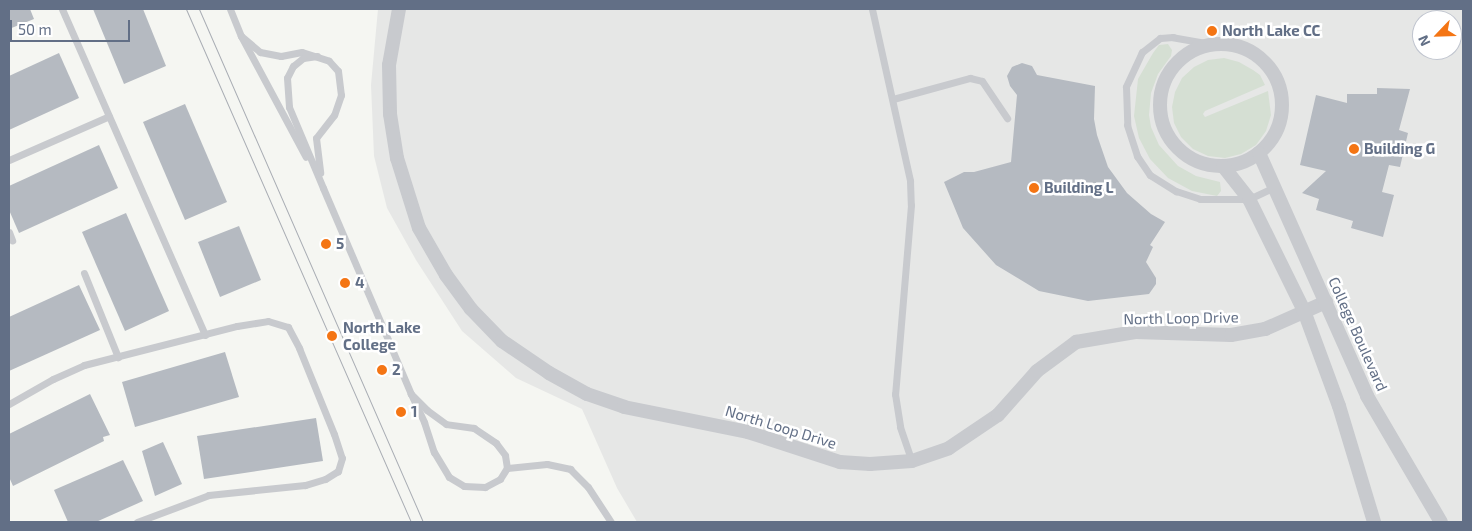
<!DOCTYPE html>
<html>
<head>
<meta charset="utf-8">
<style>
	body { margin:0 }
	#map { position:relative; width:1472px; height:531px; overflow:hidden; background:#f5f6f2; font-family:"Exo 2",sans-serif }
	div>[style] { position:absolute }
	.built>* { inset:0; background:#e6e7e6 }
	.green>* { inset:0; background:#d5dfd3 }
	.building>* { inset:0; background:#b5bac1 }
	.service>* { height:7px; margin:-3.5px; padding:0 3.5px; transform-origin:3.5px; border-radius:3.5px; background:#c8cace }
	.minor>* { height:14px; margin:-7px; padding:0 7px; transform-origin:7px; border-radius:7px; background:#c8cace }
	.minor>.ring { margin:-7px; padding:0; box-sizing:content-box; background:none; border:14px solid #c8cace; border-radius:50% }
	.tram>* { height:1px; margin:-0.5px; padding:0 0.5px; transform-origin:0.5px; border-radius:0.5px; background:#a9adb4 }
	.dots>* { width:14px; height:14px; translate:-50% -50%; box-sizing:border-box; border:2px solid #fff; border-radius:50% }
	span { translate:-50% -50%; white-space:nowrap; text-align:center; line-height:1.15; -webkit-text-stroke:5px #fff; paint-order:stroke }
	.poi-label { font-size:15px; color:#626f86; font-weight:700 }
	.left { translate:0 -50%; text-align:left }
	.street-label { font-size:15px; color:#626f86 }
	.frame { position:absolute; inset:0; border:10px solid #626f86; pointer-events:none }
	.north { position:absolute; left:1412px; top:10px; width:50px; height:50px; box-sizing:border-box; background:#fff; border:1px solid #c0c5cf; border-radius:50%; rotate:246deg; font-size:14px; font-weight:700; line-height:20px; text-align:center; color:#626f86 }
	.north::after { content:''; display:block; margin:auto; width:18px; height:22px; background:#f47514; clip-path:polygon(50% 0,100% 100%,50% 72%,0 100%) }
	.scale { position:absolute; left:10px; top:20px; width:120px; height:22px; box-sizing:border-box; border:2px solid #626f86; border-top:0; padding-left:6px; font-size:15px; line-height:18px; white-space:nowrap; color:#626f86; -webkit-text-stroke:4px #fff; paint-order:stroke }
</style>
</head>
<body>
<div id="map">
	<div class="built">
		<i style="clip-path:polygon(evenodd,378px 9px,1463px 9px,1463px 522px,637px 522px,617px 488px,582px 409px,516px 378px,462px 331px,416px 260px,387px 208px,374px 156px,371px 85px,378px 9px,1422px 20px,1452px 20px,1452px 50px,1422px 50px,1422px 20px)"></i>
	</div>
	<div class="green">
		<i style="clip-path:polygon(1168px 44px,1172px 50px,1171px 56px,1158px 74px,1151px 93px,1149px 115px,1151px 127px,1159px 145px,1178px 166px,1196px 176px,1220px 182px,1221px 191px,1217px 196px,1192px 191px,1168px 178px,1150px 159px,1139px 138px,1134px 116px,1138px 79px,1153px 53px,1159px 45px)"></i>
		<i style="clip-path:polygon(1224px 58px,1239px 62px,1253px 70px,1260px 75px,1265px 85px,1205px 111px,1203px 114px,1205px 117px,1268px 91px,1271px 115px,1266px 131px,1256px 145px,1241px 154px,1225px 158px,1208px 156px,1193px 149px,1181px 137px,1174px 123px,1172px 107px,1175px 92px,1182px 78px,1194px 67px,1208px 60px)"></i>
	</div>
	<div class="building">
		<i style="clip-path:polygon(9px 9px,30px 9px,34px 19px,9px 29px)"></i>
		<i style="clip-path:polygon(93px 9px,143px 9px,166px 66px,124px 84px)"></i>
		<i style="clip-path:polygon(59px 53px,79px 98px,9px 130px,9px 76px)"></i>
		<i style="clip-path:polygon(1022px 63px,1032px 66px,1037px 75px,1095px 86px,1094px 119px,1097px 135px,1108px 167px,1127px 193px,1151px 214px,1165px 222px,1150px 245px,1153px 247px,1146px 262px,1156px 278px,1156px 284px,1149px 294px,1088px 301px,1039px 291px,996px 265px,963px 228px,944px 182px,964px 172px,974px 172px,1011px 162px,1017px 95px,1010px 86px,1007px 76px,1012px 67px)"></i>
		<i style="clip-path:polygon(1377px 88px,1410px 89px,1399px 130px,1408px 133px,1400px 167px,1389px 165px,1382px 192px,1394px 195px,1383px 237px,1351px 228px,1353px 221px,1316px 210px,1319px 199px,1302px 193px,1326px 171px,1300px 165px,1316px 95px,1347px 103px,1347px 94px,1377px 94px)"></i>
		<i style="clip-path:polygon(185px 104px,227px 202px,185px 220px,143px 122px)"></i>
		<i style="clip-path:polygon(99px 145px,118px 188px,19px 233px,9px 210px,9px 186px)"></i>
		<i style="clip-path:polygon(126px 213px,169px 311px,125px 331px,82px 232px)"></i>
		<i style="clip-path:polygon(239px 226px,261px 280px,220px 297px,198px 242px)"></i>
		<i style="clip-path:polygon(79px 285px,100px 330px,9px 371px,9px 317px)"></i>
		<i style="clip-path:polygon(225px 352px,239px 397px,135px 427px,122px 382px)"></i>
		<i style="clip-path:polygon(90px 394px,110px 435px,103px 437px,104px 441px,13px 486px,9px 477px,9px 434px)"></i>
		<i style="clip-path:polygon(316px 418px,323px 461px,204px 479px,197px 436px)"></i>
		<i style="clip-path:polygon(163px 442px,182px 484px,155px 496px,142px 451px)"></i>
		<i style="clip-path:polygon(123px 460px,143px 501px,96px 522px,68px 522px,54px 490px)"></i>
	</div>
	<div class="service">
		<i style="left:62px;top:9px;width:356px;rotate:66.3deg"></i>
		<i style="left:230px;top:9px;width:29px;rotate:68deg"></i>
		<i style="left:241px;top:36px;width:137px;rotate:61.8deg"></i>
		<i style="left:872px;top:9px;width:176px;rotate:77.5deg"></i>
		<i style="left:910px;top:181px;width:24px;rotate:88deg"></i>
		<i style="left:911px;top:205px;width:190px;rotate:94.8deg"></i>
		<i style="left:895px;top:394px;width:33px;rotate:81deg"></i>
		<i style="left:900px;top:427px;width:36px;rotate:71deg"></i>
		<i style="left:241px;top:36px;width:25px;rotate:40deg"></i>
		<i style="left:260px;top:52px;width:21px;rotate:11deg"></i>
		<i style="left:281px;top:56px;width:21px;rotate:-11deg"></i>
		<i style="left:302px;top:52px;width:28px;rotate:18deg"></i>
		<i style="left:329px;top:61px;width:13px;rotate:48deg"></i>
		<i style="left:338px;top:71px;width:24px;rotate:83deg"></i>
		<i style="left:341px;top:95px;width:21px;rotate:109deg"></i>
		<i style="left:334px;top:115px;width:29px;rotate:128deg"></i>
		<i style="left:316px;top:138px;width:35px;rotate:83deg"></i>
		<i style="left:1211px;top:44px;width:39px;rotate:-170deg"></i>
		<i style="left:1173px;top:37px;width:13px;rotate:176deg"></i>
		<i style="left:1160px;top:38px;width:23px;rotate:142deg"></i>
		<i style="left:1142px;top:52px;width:38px;rotate:115deg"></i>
		<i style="left:1126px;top:87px;width:38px;rotate:88deg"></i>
		<i style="left:1127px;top:125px;width:33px;rotate:72deg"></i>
		<i style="left:1137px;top:156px;width:23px;rotate:56deg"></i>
		<i style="left:1150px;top:175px;width:31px;rotate:32deg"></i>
		<i style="left:1176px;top:191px;width:25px;rotate:18deg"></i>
		<i style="left:1200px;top:199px;width:49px"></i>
		<i style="left:1249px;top:199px;width:26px;rotate:-25deg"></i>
		<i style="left:317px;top:56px;width:14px;rotate:172deg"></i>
		<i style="left:303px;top:58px;width:13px;rotate:141deg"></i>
		<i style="left:293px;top:66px;width:13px;rotate:117deg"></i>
		<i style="left:287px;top:78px;width:29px;rotate:86deg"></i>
		<i style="left:289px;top:107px;width:88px;rotate:67.2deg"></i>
		<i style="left:323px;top:188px;width:165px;rotate:66.8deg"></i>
		<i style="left:388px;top:340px;width:59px;rotate:66.9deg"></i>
		<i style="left:411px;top:394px;width:31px;rotate:65deg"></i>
		<i style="left:424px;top:422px;width:32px;rotate:72deg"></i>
		<i style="left:434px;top:452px;width:29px;rotate:59deg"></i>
		<i style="left:449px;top:477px;width:17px;rotate:31deg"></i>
		<i style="left:464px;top:486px;width:21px;rotate:3deg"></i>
		<i style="left:485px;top:487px;width:17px;rotate:-28deg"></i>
		<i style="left:500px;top:479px;width:13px;rotate:-58deg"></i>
		<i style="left:507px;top:468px;width:13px;rotate:-99deg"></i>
		<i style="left:505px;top:455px;width:15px;rotate:-127deg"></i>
		<i style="left:496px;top:443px;width:27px;rotate:-146deg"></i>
		<i style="left:474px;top:428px;width:28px;rotate:-172deg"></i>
		<i style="left:446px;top:424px;width:24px;rotate:-144deg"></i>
		<i style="left:427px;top:410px;width:23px;rotate:-135deg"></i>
		<i style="left:893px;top:99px;width:80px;rotate:-15.3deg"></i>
		<i style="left:970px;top:78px;width:12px;rotate:14deg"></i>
		<i style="left:982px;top:81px;width:45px;rotate:56deg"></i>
		<i style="left:9px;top:160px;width:109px;rotate:-23.7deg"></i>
		<i style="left:9px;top:232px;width:9px;rotate:69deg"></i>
		<i style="left:84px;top:273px;width:91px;rotate:68deg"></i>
		<i style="left:9px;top:404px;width:51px;rotate:-29.6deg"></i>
		<i style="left:53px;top:379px;width:34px;rotate:-24deg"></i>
		<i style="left:84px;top:365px;width:158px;rotate:-14.3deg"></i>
		<i style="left:237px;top:326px;width:31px;rotate:-9deg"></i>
		<i style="left:268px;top:321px;width:21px;rotate:17deg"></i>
		<i style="left:288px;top:327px;width:24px;rotate:62deg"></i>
		<i style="left:299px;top:348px;width:93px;rotate:67.9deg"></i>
		<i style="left:334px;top:434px;width:25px;rotate:72deg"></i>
		<i style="left:342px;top:458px;width:14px;rotate:107deg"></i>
		<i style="left:338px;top:471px;width:15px;rotate:148deg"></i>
		<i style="left:325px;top:479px;width:21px;rotate:163deg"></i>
		<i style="left:305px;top:485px;width:97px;rotate:174.1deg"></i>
		<i style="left:209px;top:495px;width:77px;rotate:159.4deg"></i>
		<i style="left:507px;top:468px;width:40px;rotate:-5.7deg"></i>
		<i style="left:547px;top:464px;width:24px;rotate:12deg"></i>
		<i style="left:570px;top:469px;width:25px;rotate:45deg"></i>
		<i style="left:588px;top:487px;width:42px;rotate:56.7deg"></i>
	</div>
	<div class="minor">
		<i style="left:399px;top:9px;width:57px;rotate:100.1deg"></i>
		<i style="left:389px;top:65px;width:49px;rotate:88.8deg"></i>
		<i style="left:390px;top:114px;width:45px;rotate:81deg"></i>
		<i style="left:397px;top:158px;width:73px;rotate:72.6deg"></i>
		<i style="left:419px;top:228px;width:54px;rotate:60.1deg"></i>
		<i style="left:446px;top:275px;width:42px;rotate:53.7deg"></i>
		<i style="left:471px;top:309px;width:45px;rotate:45.9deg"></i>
		<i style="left:502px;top:341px;width:57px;rotate:34.2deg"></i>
		<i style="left:549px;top:373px;width:43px;rotate:28.9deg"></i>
		<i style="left:587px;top:394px;width:39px;rotate:19deg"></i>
		<i style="left:624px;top:407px;width:126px;rotate:11.4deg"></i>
		<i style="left:748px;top:432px;width:97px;rotate:18.1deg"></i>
		<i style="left:840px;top:462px;width:30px;rotate:4deg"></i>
		<i style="left:870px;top:464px;width:42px;rotate:-4.1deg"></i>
		<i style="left:912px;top:461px;width:39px;rotate:-19deg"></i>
		<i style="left:949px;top:448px;width:59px;rotate:-34deg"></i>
		<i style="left:998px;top:415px;width:59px;rotate:-48.4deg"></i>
		<i style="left:1037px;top:371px;width:49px;rotate:-36.6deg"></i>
		<i style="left:1076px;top:342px;width:60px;rotate:-9.6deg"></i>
		<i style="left:1135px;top:332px;width:96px;rotate:1.8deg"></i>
		<i style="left:1231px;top:335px;width:35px;rotate:-10deg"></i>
		<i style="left:1265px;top:329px;width:67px;rotate:-23.9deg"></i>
		<i class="ring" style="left:1160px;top:44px;width:108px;height:108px"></i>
		<i style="left:1259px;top:153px;width:266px;rotate:66deg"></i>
		<i style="left:1367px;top:396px;width:146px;rotate:59.6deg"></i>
		<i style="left:1223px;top:166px;width:42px;rotate:51.8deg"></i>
		<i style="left:1249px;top:199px;width:125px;rotate:63.8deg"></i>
		<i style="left:1304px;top:311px;width:101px;rotate:69.8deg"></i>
		<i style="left:1339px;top:406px;width:121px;rotate:73.2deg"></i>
	</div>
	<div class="tram">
		<i style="left:186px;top:9px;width:560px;rotate:66.32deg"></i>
		<i style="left:199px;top:9px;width:560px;rotate:66.41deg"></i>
	</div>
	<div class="dots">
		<i style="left:1212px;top:31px;background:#f47514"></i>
		<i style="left:1354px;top:149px;background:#f47514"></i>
		<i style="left:1034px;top:188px;background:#f47514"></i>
		<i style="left:326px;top:244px;background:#f47514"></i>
		<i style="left:345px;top:283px;background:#f47514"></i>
		<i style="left:332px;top:336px;background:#f47514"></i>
		<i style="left:382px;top:370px;background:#f47514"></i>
		<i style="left:401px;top:412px;background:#f47514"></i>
	</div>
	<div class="poi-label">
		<span class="left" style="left:1222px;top:31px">North Lake CC</span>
		<span class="left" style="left:1364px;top:149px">Building G</span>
		<span class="left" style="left:1044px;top:188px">Building L</span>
		<span class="left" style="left:336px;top:244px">5</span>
		<span class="left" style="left:355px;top:283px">4</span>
		<span class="left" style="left:343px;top:336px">North Lake<br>College</span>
		<span class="left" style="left:392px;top:370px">2</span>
		<span class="left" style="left:411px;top:412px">1</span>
	</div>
	<div class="street-label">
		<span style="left:1181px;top:318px;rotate:-1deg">North Loop Drive</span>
		<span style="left:1358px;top:334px;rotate:66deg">College Boulevard</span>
		<span style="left:781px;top:427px;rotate:17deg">North Loop Drive</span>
	</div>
	<div class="frame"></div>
	<div class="north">N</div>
	<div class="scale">50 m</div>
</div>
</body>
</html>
